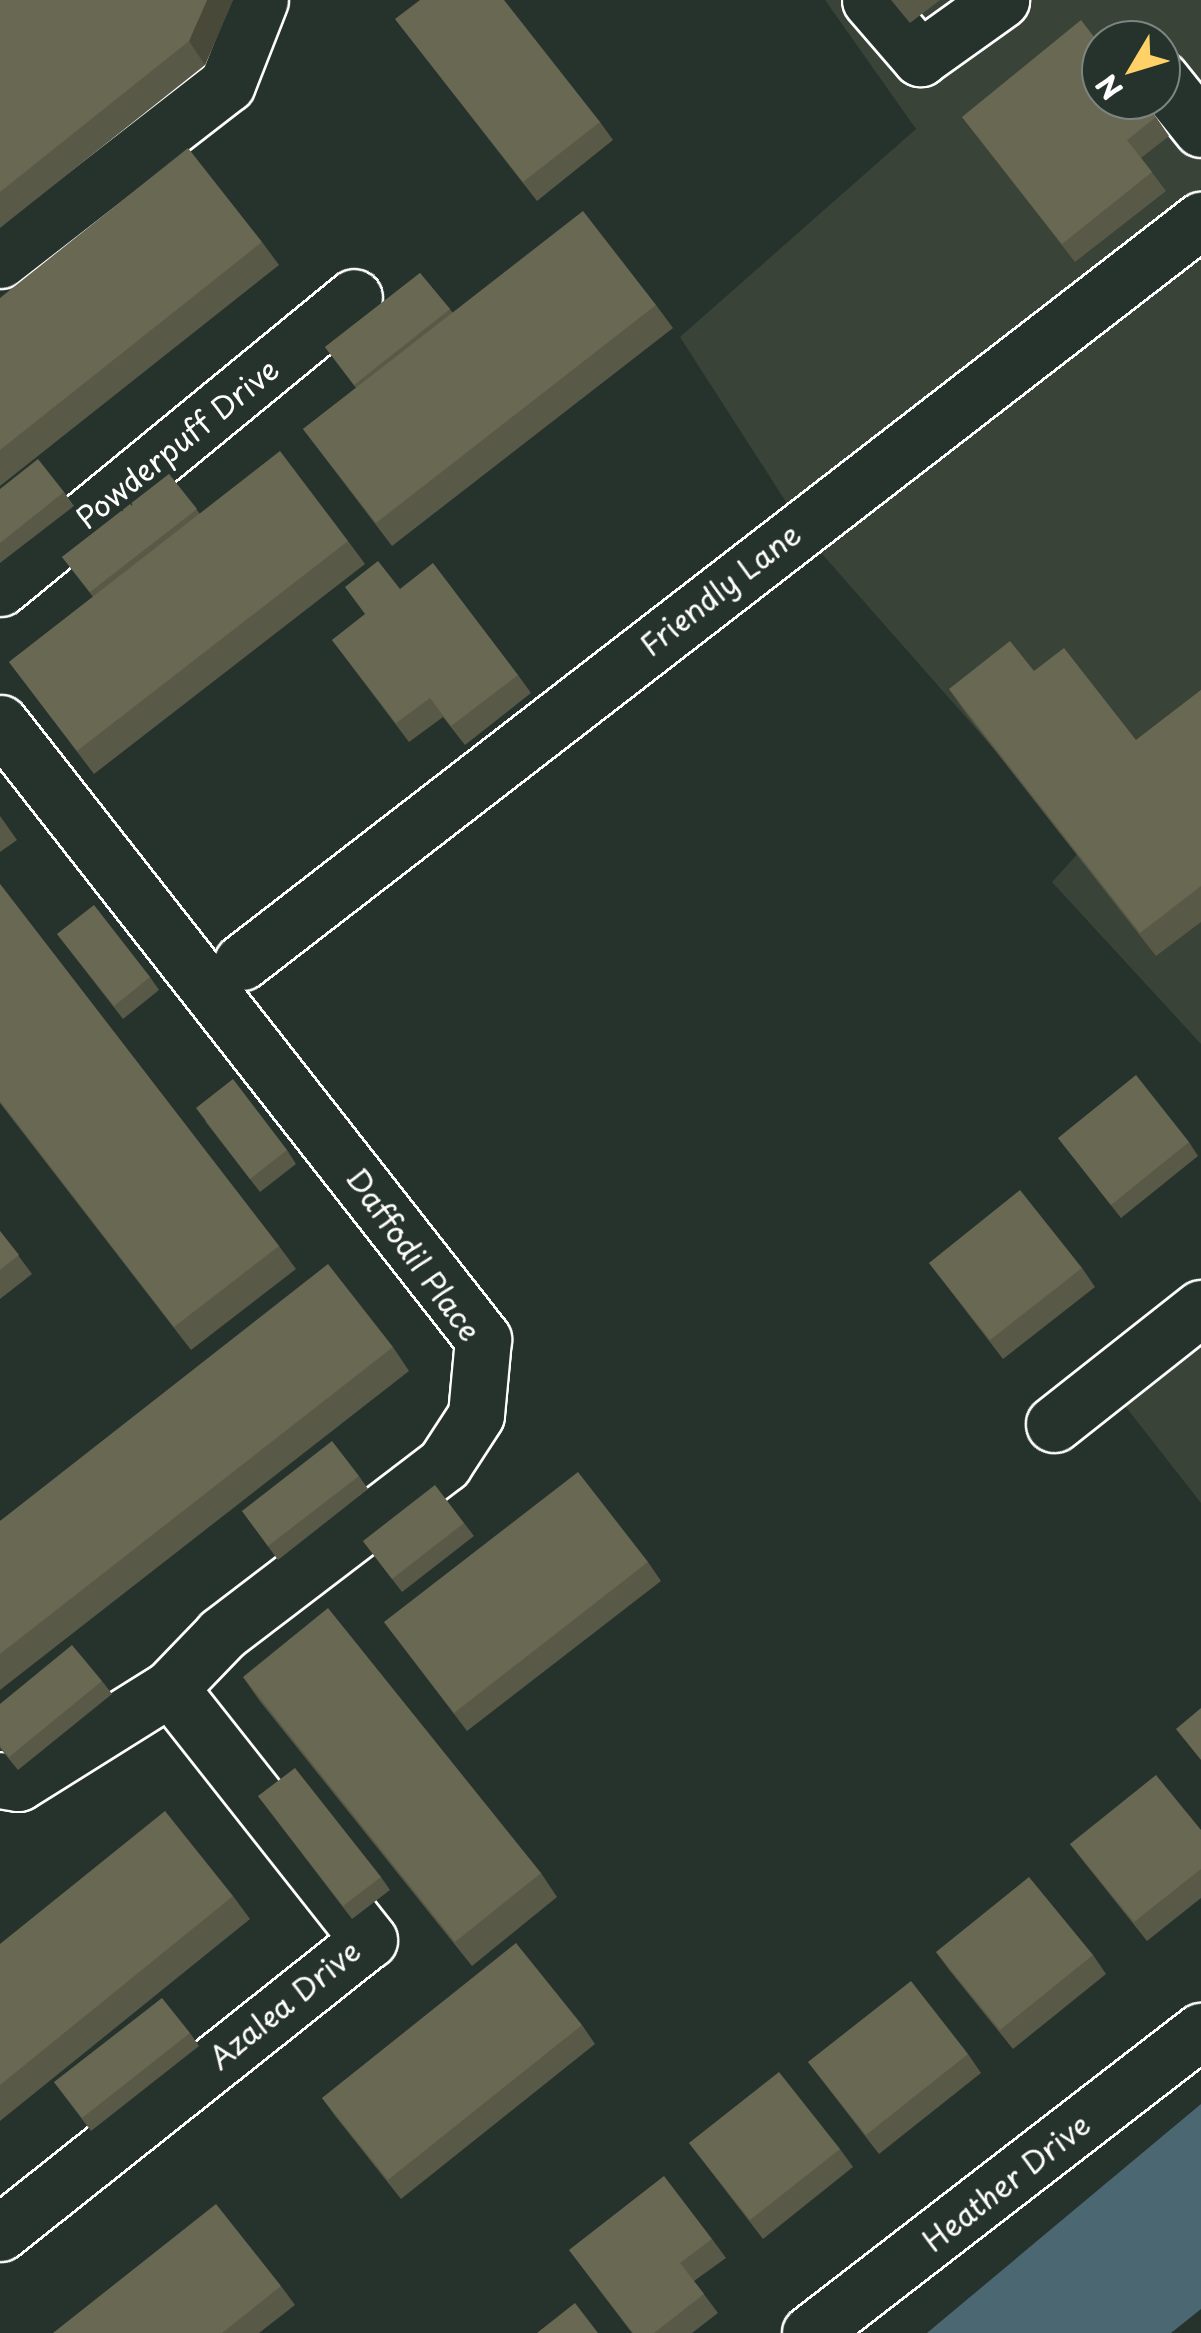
<!DOCTYPE html>
<html>
<head>
<meta charset="utf-8">
<style>
	body { margin:0 }
	#map { position:relative; width:1201px; height:2333px; overflow:hidden; background:#26332d; font-family:"Playpen Sans",sans-serif }
	div>[style] { position:absolute }
	.built>* { inset:0; background:#3a4338 }
	.water>* { inset:0; background:#4b6872 }
	.roads { filter:drop-shadow(2px 0 #fff) drop-shadow(-2px 0 #fff) drop-shadow(0 2px #fff) drop-shadow(0 -2px #fff) }
	.minor>* { height:55px; margin:-27.5px; padding:0 27.5px; transform-origin:27.5px; border-radius:27.5px; background:#26332d }
	.wall>* { inset:0; background:#595947 }
	.shaded-wall>* { inset:0; background:#49493a }
	.building>* { inset:0; background:#686853 }
	span { translate:-50% -50%; white-space:nowrap; text-align:center; line-height:1.15; -webkit-text-stroke:8px #26332d; paint-order:stroke }
	.street-label { font-size:30px; color:#fff }
	.north { position:absolute; left:1081px; top:20px; width:100px; height:100px; box-sizing:border-box; background:#26332d; border:2px solid #7d8581; border-radius:50%; rotate:232deg; font-size:28px; font-weight:700; line-height:40px; text-align:center; color:#fff }
	.north::after { content:''; display:block; margin:auto; width:35px; height:45px; background:#ffd166; clip-path:polygon(50% 0,100% 100%,50% 72%,0 100%) }
</style>
</head>
<body>
<div id="map">
	<div class="built">
		<i style="clip-path:polygon(evenodd,825px 0,1201px 0,1201px 188px,788px 505px,680px 337px,916px 129px,825px 0,1101px 40px,1161px 40px,1161px 100px,1101px 100px,1101px 40px)"></i>
		<i style="clip-path:polygon(1201px 251px,1201px 1044px,1052px 882px,1082px 849px,816px 547px)"></i>
		<i style="clip-path:polygon(1201px 1339px,1201px 1503px,1122px 1402px)"></i>
	</div>
	<div class="water">
		<i style="clip-path:polygon(1201px 2104px,1201px 2309px,1171px 2333px,927px 2333px)"></i>
	</div>
	<div class="roads">
		<div class="minor">
			<i style="left:870px;top:0;width:77px;rotate:49.2deg"></i>
			<i style="left:920px;top:58px;width:100px;rotate:-35.6deg"></i>
			<i style="left:1161px;top:79px;width:64px;rotate:51.3deg"></i>
			<i style="left:0;top:260px;width:287px;rotate:-37.8deg"></i>
			<i style="left:227px;top:84px;width:90px;rotate:-68.6deg"></i>
			<i style="left:0;top:588px;width:458px;rotate:-39.4deg"></i>
			<i style="left:0;top:723px;width:783px;rotate:51.9deg"></i>
			<i style="left:483px;top:1339px;width:76px;rotate:95.3deg"></i>
			<i style="left:476px;top:1415px;width:59px;rotate:123.1deg"></i>
			<i style="left:444px;top:1464px;width:280px;rotate:142.6deg"></i>
			<i style="left:222px;top:1634px;width:75px;rotate:133.9deg"></i>
			<i style="left:170px;top:1688px;width:179px;rotate:148deg"></i>
			<i style="left:18px;top:1783px;width:18px;rotate:-171deg"></i>
			<i style="left:242px;top:962px;width:1213px;rotate:-37.73deg"></i>
			<i style="left:1054px;top:1424px;width:187px;rotate:-38.3deg"></i>
			<i style="left:0;top:2233px;width:471px;rotate:-38.5deg"></i>
			<i style="left:369px;top:1940px;width:321px;rotate:-128.3deg"></i>
			<i style="left:810px;top:2333px;width:494px;rotate:-37.7deg"></i>
		</div>
	</div>
	<div class="wall">
		<i style="clip-path:polygon(0 0,233px 0,205px 65px,0 228px)"></i>
		<i style="clip-path:polygon(891px 0,940px 0,910px 23px)"></i>
		<i style="clip-path:polygon(395px 19px,600px 122px,613px 140px,537px 201px)"></i>
		<i style="clip-path:polygon(962px 117px,1156px 117px,1169px 136px,1141px 158px,1166px 191px,1075px 262px)"></i>
		<i style="clip-path:polygon(262px 242px,279px 265px,0 486px,0 298px)"></i>
		<i style="clip-path:polygon(420px 273px,453px 313px,656px 305px,673px 328px,392px 546px,303px 429px,356px 388px,325px 347px)"></i>
		<i style="clip-path:polygon(169px 474px,200px 514px,348px 541px,365px 564px,94px 774px,9px 662px,93px 597px,62px 557px)"></i>
		<i style="clip-path:polygon(0 489px,64px 492px,74px 506px,0 563px)"></i>
		<i style="clip-path:polygon(400px 589px,518px 675px,531px 693px,465px 745px,443px 717px,409px 742px,332px 640px)"></i>
		<i style="clip-path:polygon(1034px 671px,1136px 740px,1201px 690px,1201px 922px,1156px 956px,965px 712px,949px 689px)"></i>
		<i style="clip-path:polygon(0 816px,17px 840px,0 852px)"></i>
		<i style="clip-path:polygon(0 884px,279px 1246px,296px 1269px,191px 1350px,0 1103px)"></i>
		<i style="clip-path:polygon(57px 934px,150px 977px,159px 990px,123px 1019px)"></i>
		<i style="clip-path:polygon(205px 1121px,287px 1150px,296px 1164px,260px 1192px)"></i>
		<i style="clip-path:polygon(1058px 1138px,1189px 1142px,1198px 1156px,1121px 1218px)"></i>
		<i style="clip-path:polygon(0 1231px,32px 1274px,0 1299px)"></i>
		<i style="clip-path:polygon(929px 1263px,1082px 1268px,1095px 1287px,1003px 1359px)"></i>
		<i style="clip-path:polygon(393px 1347px,409px 1371px,0 1690px,0 1521px)"></i>
		<i style="clip-path:polygon(359px 1476px,368px 1489px,278px 1560px,242px 1511px)"></i>
		<i style="clip-path:polygon(464px 1523px,474px 1536px,402px 1592px,363px 1541px)"></i>
		<i style="clip-path:polygon(648px 1562px,661px 1581px,467px 1731px,384px 1622px)"></i>
		<i style="clip-path:polygon(243px 1677px,541px 1873px,557px 1897px,472px 1966px,259px 1700px)"></i>
		<i style="clip-path:polygon(102px 1681px,112px 1694px,18px 1770px,0 1748px,0 1704px)"></i>
		<i style="clip-path:polygon(258px 1796px,381px 1877px,390px 1890px,352px 1919px)"></i>
		<i style="clip-path:polygon(1201px 1830px,1201px 1898px,1147px 1941px,1084px 1862px,1070px 1844px)"></i>
		<i style="clip-path:polygon(233px 1896px,250px 1919px,0 2121px,0 1944px)"></i>
		<i style="clip-path:polygon(936px 1952px,1093px 1955px,1106px 1974px,1013px 2049px,950px 1971px)"></i>
		<i style="clip-path:polygon(582px 2025px,595px 2044px,401px 2199px,336px 2117px,322px 2098px)"></i>
		<i style="clip-path:polygon(190px 2033px,199px 2046px,91px 2131px,54px 2082px)"></i>
		<i style="clip-path:polygon(968px 2054px,981px 2073px,879px 2154px,808px 2062px)"></i>
		<i style="clip-path:polygon(689px 2143px,840px 2149px,853px 2167px,763px 2239px)"></i>
		<i style="clip-path:polygon(712px 2239px,726px 2258px,694px 2281px,718px 2313px,692px 2333px,632px 2333px,569px 2250px)"></i>
		<i style="clip-path:polygon(281px 2286px,295px 2305px,259px 2333px,53px 2333px)"></i>
	</div>
	<div class="shaded-wall">
		<i style="clip-path:polygon(207px 0,233px 0,205px 65px,189px 41px)"></i>
	</div>
	<div class="building">
		<i style="clip-path:polygon(0 0,207px 0,189px 41px,0 192px)"></i>
		<i style="clip-path:polygon(420px 0,504px 0,600px 122px,523px 182px,395px 19px)"></i>
		<i style="clip-path:polygon(1081px 20px,1101px 46px,1101px 100px,1143px 100px,1156px 117px,1127px 140px,1152px 172px,1062px 244px,962px 117px)"></i>
		<i style="clip-path:polygon(188px 148px,262px 242px,0 450px,0 298px)"></i>
		<i style="clip-path:polygon(583px 211px,656px 305px,376px 523px,303px 429px)"></i>
		<i style="clip-path:polygon(420px 273px,450px 309px,354px 385px,325px 347px)"></i>
		<i style="clip-path:polygon(280px 451px,348px 541px,77px 751px,9px 662px)"></i>
		<i style="clip-path:polygon(38px 459px,64px 492px,0 543px,0 489px)"></i>
		<i style="clip-path:polygon(169px 474px,197px 509px,90px 592px,62px 557px)"></i>
		<i style="clip-path:polygon(378px 561px,400px 589px,433px 563px,518px 675px,451px 726px,430px 698px,396px 723px,332px 640px,365px 614px,345px 587px)"></i>
		<i style="clip-path:polygon(1010px 641px,1034px 671px,1064px 648px,1136px 740px,1201px 690px,1201px 886px,1140px 933px,949px 689px)"></i>
		<i style="clip-path:polygon(0 884px,279px 1246px,174px 1327px,0 1101px)"></i>
		<i style="clip-path:polygon(94px 905px,150px 977px,114px 1006px,57px 934px)"></i>
		<i style="clip-path:polygon(1136px 1075px,1189px 1142px,1111px 1205px,1058px 1138px)"></i>
		<i style="clip-path:polygon(233px 1079px,287px 1150px,250px 1179px,196px 1108px)"></i>
		<i style="clip-path:polygon(1020px 1190px,1082px 1268px,990px 1340px,929px 1263px)"></i>
		<i style="clip-path:polygon(0 1231px,19px 1255px,0 1270px)"></i>
		<i style="clip-path:polygon(328px 1264px,393px 1347px,0 1654px,0 1521px)"></i>
		<i style="clip-path:polygon(332px 1441px,359px 1476px,268px 1546px,242px 1511px)"></i>
		<i style="clip-path:polygon(578px 1472px,648px 1562px,454px 1713px,384px 1622px)"></i>
		<i style="clip-path:polygon(435px 1485px,464px 1523px,392px 1579px,363px 1541px)"></i>
		<i style="clip-path:polygon(328px 1608px,541px 1873px,455px 1942px,243px 1677px)"></i>
		<i style="clip-path:polygon(72px 1645px,102px 1681px,9px 1757px,0 1746px,0 1704px)"></i>
		<i style="clip-path:polygon(1201px 1708px,1201px 1760px,1176px 1729px)"></i>
		<i style="clip-path:polygon(295px 1768px,381px 1877px,343px 1906px,258px 1796px)"></i>
		<i style="clip-path:polygon(1156px 1775px,1201px 1830px,1201px 1869px,1134px 1922px,1070px 1844px)"></i>
		<i style="clip-path:polygon(165px 1811px,233px 1896px,0 2085px,0 1944px)"></i>
		<i style="clip-path:polygon(1029px 1877px,1093px 1955px,1000px 2030px,936px 1952px)"></i>
		<i style="clip-path:polygon(516px 1943px,582px 2025px,388px 2180px,322px 2098px)"></i>
		<i style="clip-path:polygon(911px 1981px,968px 2054px,866px 2135px,808px 2062px)"></i>
		<i style="clip-path:polygon(162px 1998px,190px 2033px,82px 2118px,54px 2082px)"></i>
		<i style="clip-path:polygon(779px 2072px,840px 2149px,750px 2220px,689px 2143px)"></i>
		<i style="clip-path:polygon(664px 2176px,712px 2239px,680px 2263px,704px 2294px,654px 2333px,633px 2333px,569px 2250px)"></i>
		<i style="clip-path:polygon(216px 2204px,281px 2286px,222px 2333px,53px 2333px)"></i>
		<i style="clip-path:polygon(575px 2303px,598px 2333px,537px 2333px)"></i>
	</div>
	<div class="street-label">
		<span style="left:177px;top:443px;rotate:-39deg">Powderpuff Drive</span>
		<span style="left:720px;top:589px;rotate:-38deg">Friendly Lane</span>
		<span style="left:414px;top:1254px;rotate:54deg">Daffodil Place</span>
		<span style="left:284px;top:2004px;rotate:-39deg">Azalea Drive</span>
		<span style="left:1006px;top:2182px;rotate:-38deg">Heather Drive</span>
	</div>
	<div class="north">N</div>
</div>
</body>
</html>
